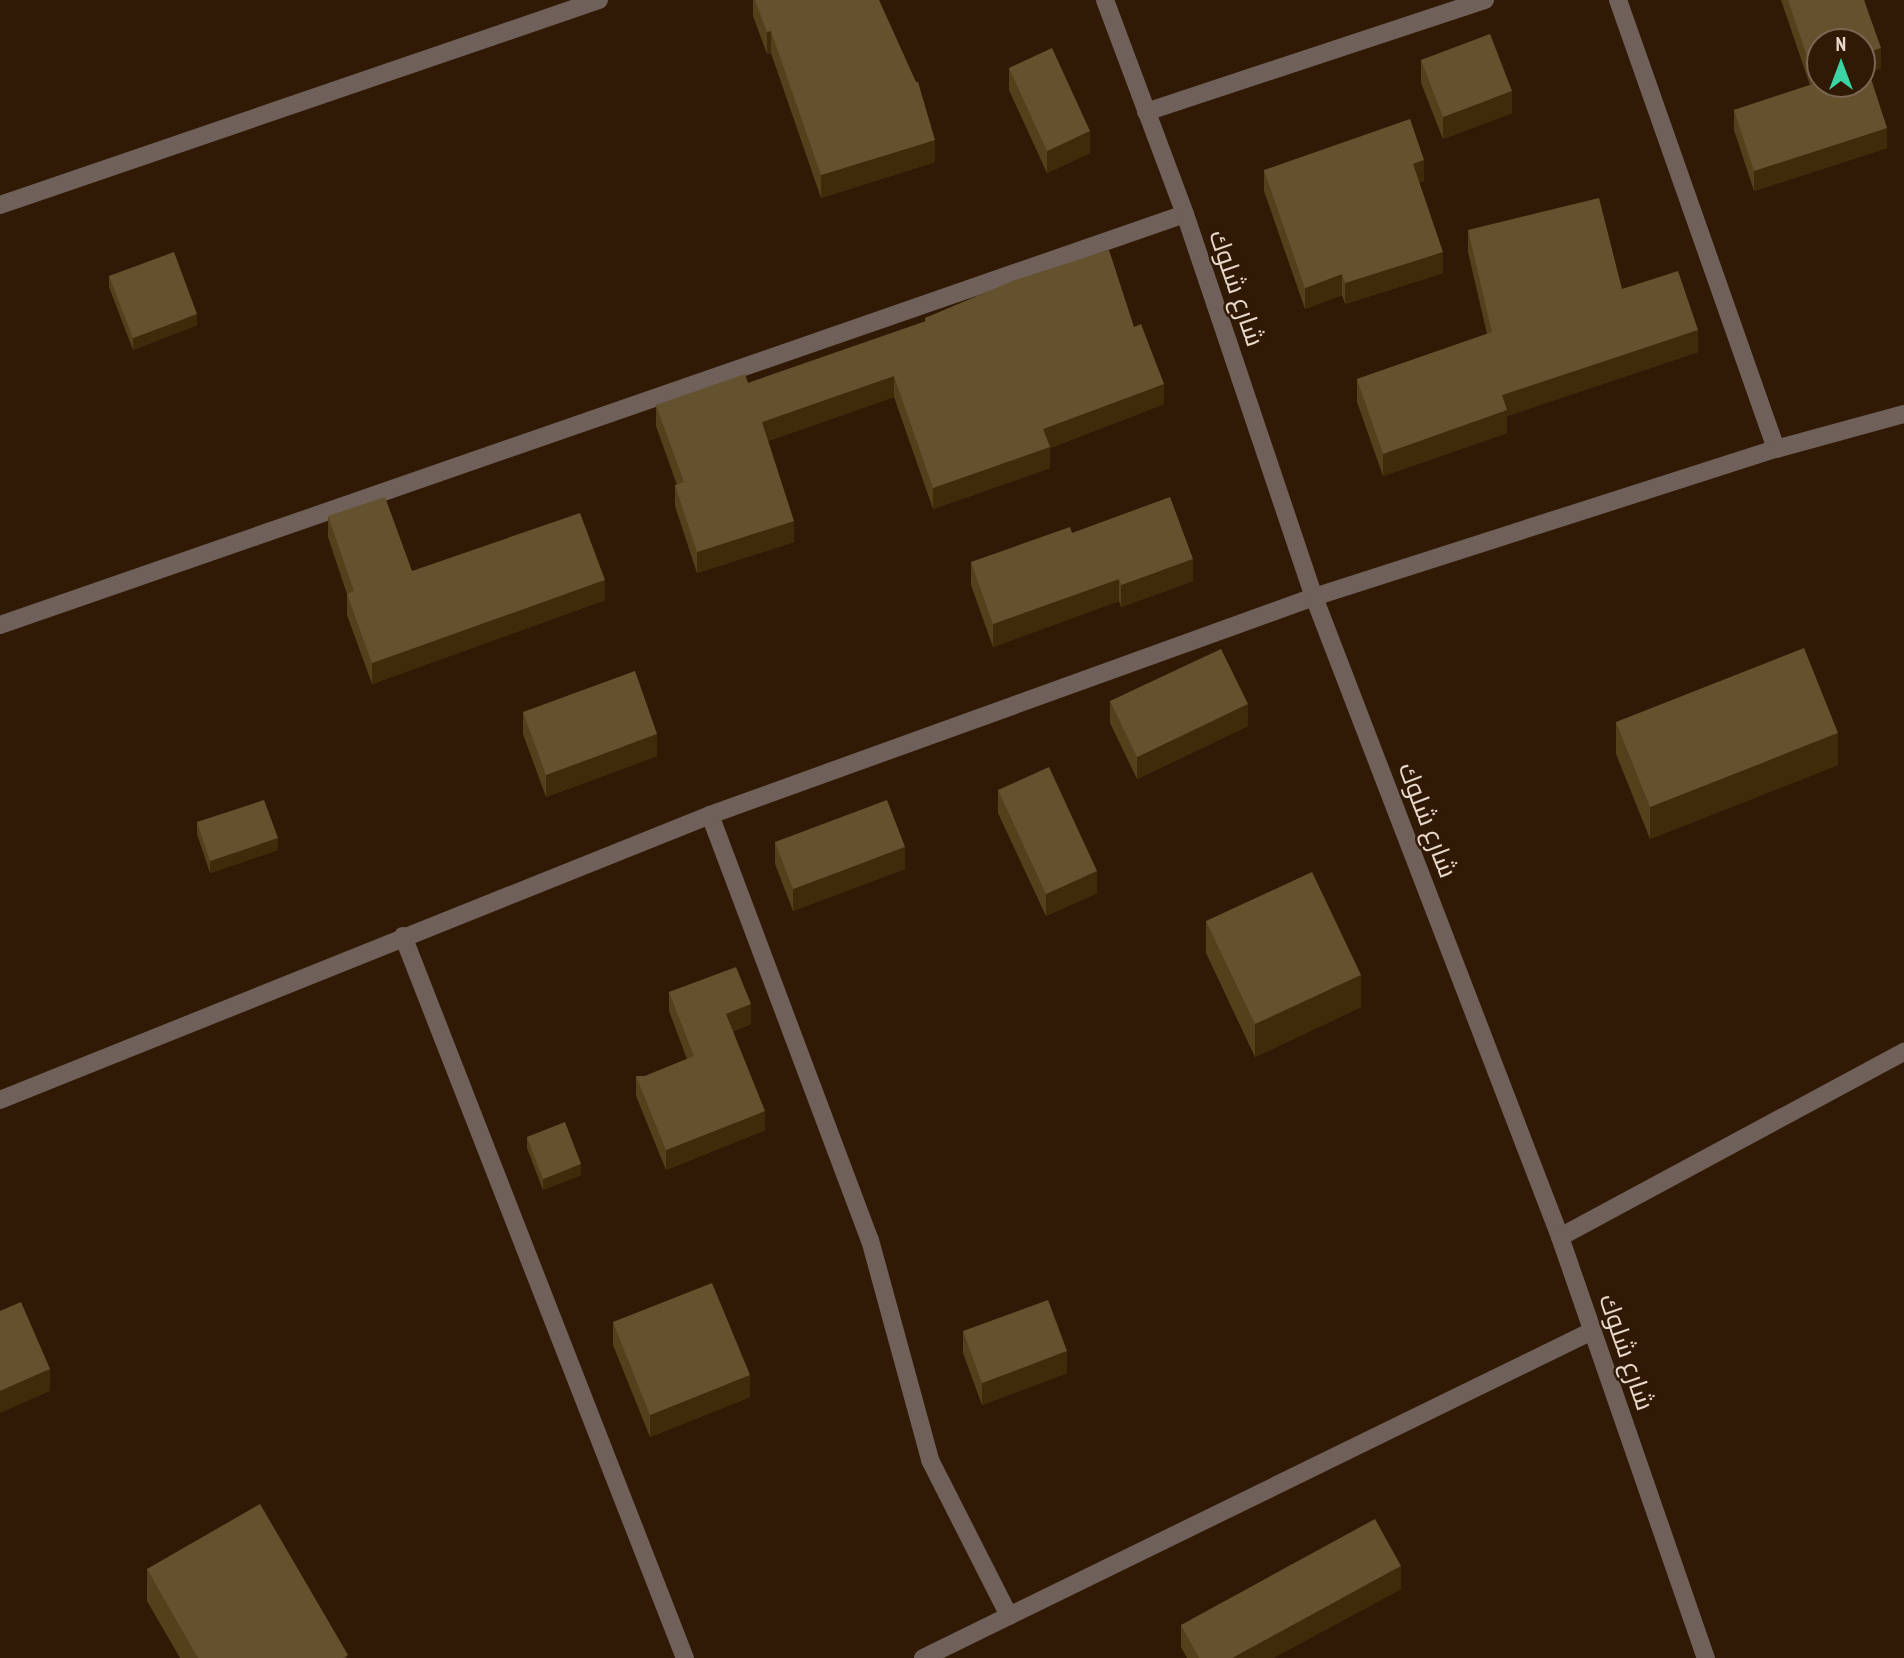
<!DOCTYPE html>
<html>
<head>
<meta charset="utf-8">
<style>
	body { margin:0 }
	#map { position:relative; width:1904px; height:1658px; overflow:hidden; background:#311a05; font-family:"PT Sans Narrow",Cairo,sans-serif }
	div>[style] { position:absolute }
	.minor>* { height:18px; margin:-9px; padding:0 9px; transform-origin:9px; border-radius:9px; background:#6f605a }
	.tertiary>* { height:18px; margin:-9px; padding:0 9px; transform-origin:9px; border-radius:9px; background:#6f605a }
	.wall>* { inset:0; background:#54411b }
	.shaded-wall>* { inset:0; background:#3f2b0a }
	.building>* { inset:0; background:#64522e }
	span { translate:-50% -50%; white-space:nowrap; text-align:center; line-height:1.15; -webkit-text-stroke:5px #311a05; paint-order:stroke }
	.street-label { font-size:26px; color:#e9d9cd }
	.north { position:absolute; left:1806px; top:28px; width:70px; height:70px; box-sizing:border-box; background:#311a05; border:2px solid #7b6655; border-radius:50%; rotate:0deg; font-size:19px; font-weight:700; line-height:28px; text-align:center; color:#e9d9cd }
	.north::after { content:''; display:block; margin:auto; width:24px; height:32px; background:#3bd4a4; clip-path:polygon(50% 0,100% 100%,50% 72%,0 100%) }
</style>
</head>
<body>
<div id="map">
	<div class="minor">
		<i style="left:1618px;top:0;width:476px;rotate:70.6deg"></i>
		<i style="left:1146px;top:112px;width:357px;rotate:-18.3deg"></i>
		<i style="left:0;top:205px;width:633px;rotate:-18.89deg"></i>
		<i style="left:0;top:625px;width:1254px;rotate:-19.13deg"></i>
		<i style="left:710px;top:815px;width:454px;rotate:69.4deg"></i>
		<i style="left:870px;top:1240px;width:228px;rotate:74.7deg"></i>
		<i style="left:930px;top:1460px;width:175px;rotate:63.1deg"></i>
		<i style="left:403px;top:936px;width:775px;rotate:68.67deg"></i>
		<i style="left:0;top:1100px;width:765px;rotate:-21.87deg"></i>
		<i style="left:710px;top:815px;width:642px;rotate:-19.85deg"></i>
		<i style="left:1314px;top:597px;width:485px;rotate:-17.8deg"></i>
		<i style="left:1776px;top:449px;width:133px;rotate:-15.3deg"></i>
		<i style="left:1560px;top:1237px;width:391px;rotate:-28.3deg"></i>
		<i style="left:923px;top:1658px;width:745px;rotate:-26.05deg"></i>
	</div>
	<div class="tertiary">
		<i style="left:1105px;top:0;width:228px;rotate:69.5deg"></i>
		<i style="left:1185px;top:214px;width:404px;rotate:71.4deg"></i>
		<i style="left:1314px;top:597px;width:686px;rotate:68.97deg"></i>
		<i style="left:1560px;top:1237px;width:446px;rotate:70.9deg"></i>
	</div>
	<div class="wall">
		<i style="clip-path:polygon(753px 0,879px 0,935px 162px,821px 198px,771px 53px,767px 54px,753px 16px)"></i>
		<i style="clip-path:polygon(1781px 0,1864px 0,1881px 68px,1869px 72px,1887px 148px,1754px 191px,1734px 130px,1734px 110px,1810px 85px)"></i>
		<i style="clip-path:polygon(1421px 60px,1512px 113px,1443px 139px,1421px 83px)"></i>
		<i style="clip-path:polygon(1009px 68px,1090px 153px,1047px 173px,1009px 90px)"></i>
		<i style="clip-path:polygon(1264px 170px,1424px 181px,1419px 182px,1443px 273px,1345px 304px,1342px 295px,1305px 309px,1264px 191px)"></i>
		<i style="clip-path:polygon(1468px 230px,1622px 289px,1698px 352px,1507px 416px,1507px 433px,1383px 476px,1357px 402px,1357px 379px,1487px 334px,1468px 252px)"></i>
		<i style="clip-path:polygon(109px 276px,197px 325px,133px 350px,109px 287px)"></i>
		<i style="clip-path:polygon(925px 318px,1134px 327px,1164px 404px,1050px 448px,1050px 468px,933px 509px,894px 397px,768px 441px,794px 542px,697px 573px,675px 506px,675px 485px,677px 485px,656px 426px,656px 405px,748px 383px,925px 322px)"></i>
		<i style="clip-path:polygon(328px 516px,412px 571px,605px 600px,372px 684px,347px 615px,347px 594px,328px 537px)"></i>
		<i style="clip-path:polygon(1072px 533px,1193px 581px,1121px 607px,1119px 601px,993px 647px,971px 585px,971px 562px)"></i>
		<i style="clip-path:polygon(1110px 701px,1248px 726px,1137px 779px,1110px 723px)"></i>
		<i style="clip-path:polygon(523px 712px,657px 756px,546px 797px,523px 734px)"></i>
		<i style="clip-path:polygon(1616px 722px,1838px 765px,1650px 839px,1616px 754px)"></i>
		<i style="clip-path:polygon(998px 790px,1097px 893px,1046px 916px,998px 813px)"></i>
		<i style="clip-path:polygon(197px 822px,278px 850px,210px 873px,197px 834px)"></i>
		<i style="clip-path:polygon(775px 842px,905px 869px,793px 911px,775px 864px)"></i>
		<i style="clip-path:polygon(1206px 921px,1361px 1007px,1255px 1057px,1206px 953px)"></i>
		<i style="clip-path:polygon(669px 992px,751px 1024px,733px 1031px,765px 1130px,666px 1170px,636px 1096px,636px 1076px,645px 1076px,687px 1059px,669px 1011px)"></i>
		<i style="clip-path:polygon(527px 1137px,581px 1175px,543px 1190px,527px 1148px)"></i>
		<i style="clip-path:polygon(613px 1322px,750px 1397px,650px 1437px,613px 1345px)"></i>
		<i style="clip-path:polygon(963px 1331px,1067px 1373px,982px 1405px,963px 1353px)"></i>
		<i style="clip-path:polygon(147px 1569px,348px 1658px,180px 1658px,147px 1601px)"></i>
		<i style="clip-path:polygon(1401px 1589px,1273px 1658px,1187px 1658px,1181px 1647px,1181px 1625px)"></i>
	</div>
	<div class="shaded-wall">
		<i style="clip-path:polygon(771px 31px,771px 53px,767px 54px,767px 32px)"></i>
		<i style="clip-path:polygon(1881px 48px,1881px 68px,1863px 74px,1863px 54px)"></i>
		<i style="clip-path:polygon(1512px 91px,1512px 113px,1443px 139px,1443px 117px)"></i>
		<i style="clip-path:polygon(1887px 128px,1887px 148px,1754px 191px,1754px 171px)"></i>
		<i style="clip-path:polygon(1090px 131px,1090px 153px,1047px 173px,1047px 151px)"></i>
		<i style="clip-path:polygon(935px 140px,935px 162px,821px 198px,821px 175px)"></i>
		<i style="clip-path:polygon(1424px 160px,1424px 181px,1413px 185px,1413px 164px)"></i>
		<i style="clip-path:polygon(1443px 252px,1443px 273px,1345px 304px,1345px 283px)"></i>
		<i style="clip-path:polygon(1342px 274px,1342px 295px,1305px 309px,1305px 288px)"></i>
		<i style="clip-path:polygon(197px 314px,197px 325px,133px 350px,133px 338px)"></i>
		<i style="clip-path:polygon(1698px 330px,1698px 352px,1507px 416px,1507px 433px,1383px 476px,1383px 454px,1502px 395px)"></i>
		<i style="clip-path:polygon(894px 376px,894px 397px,762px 443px,762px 422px)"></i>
		<i style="clip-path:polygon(1164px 384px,1164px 404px,1050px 448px,1050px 468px,933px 509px,933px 488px,1043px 429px)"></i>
		<i style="clip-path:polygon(794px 521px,794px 542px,697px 573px,697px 552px)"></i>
		<i style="clip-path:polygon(1193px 559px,1193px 581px,1121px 607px,1121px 585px)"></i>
		<i style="clip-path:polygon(1119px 579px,1119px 601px,993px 647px,993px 624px)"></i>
		<i style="clip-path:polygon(605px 580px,605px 600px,372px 684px,372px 663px)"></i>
		<i style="clip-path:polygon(1248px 704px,1248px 726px,1137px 779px,1137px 757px)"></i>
		<i style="clip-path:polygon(1838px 733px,1838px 765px,1650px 839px,1650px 807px)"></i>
		<i style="clip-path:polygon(657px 734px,657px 756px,546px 797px,546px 775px)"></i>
		<i style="clip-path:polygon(278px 838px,278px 850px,210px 873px,210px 861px)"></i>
		<i style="clip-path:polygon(905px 847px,905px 869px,793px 911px,793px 889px)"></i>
		<i style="clip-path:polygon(1097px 871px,1097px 893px,1046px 916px,1046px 894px)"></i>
		<i style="clip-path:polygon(1361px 975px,1361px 1007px,1255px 1057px,1255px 1024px)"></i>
		<i style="clip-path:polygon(751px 1004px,751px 1024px,726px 1033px,726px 1014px)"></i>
		<i style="clip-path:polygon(765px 1111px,765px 1130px,666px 1170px,666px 1150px)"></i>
		<i style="clip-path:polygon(581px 1164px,581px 1175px,543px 1190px,543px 1179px)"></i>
		<i style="clip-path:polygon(1067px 1351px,1067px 1373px,982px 1405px,982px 1383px)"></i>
		<i style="clip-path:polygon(50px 1369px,50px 1391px,0 1413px,0 1391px)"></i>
		<i style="clip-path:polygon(750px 1375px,750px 1397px,650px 1437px,650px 1415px)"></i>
		<i style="clip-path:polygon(1401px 1566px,1401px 1589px,1273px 1658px,1232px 1658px)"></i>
	</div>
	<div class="building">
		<i style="clip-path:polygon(755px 0,879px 0,916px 82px,918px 82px,935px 140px,821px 175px,771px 31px,767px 32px)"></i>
		<i style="clip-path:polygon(evenodd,1788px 0,1864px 0,1881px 48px,1863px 54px,1887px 128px,1754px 171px,1734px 110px,1816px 83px,1788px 0,1820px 42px,1862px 42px,1862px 84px,1820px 84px,1820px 42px)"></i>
		<i style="clip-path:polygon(1490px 34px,1512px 91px,1443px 117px,1421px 60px)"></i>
		<i style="clip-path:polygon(1052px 48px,1090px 131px,1047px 151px,1009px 68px)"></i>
		<i style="clip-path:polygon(1410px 119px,1424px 160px,1413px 164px,1443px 252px,1345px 283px,1342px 274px,1305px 288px,1264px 170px)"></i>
		<i style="clip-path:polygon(1599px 198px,1622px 289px,1678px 271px,1698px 330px,1502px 395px,1507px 410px,1383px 454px,1357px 379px,1492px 332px,1468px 230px)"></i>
		<i style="clip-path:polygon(1109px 250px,1134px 327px,1141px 324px,1164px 384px,1043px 429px,1050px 447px,933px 488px,894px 376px,762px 422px,794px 521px,697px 552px,675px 485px,684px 482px,656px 405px,745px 374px,748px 383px,926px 321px,925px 318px,1015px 280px)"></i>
		<i style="clip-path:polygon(174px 252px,197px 314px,133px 338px,109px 276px)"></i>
		<i style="clip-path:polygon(385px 497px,412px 571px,580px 513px,605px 580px,372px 663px,347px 594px,354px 591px,328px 516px)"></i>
		<i style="clip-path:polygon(1170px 497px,1193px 559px,1121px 585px,1119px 579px,993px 624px,971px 562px,1070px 527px,1072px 533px)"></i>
		<i style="clip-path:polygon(1804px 648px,1838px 733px,1650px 807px,1616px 722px)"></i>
		<i style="clip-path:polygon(1221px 649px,1248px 704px,1137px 757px,1110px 701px)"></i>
		<i style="clip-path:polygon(635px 671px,657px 734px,546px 775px,523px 712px)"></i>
		<i style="clip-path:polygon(1049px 767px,1097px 871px,1046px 894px,998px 790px)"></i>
		<i style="clip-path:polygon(264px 800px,278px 838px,210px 861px,197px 822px)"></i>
		<i style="clip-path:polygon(887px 800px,905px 847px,793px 889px,775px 842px)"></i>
		<i style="clip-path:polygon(1312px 872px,1361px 975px,1255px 1024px,1206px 921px)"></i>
		<i style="clip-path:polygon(736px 967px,751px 1004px,726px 1014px,765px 1111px,666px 1150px,636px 1076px,645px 1076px,694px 1056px,669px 992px)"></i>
		<i style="clip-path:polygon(565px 1122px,581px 1164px,543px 1179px,527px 1137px)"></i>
		<i style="clip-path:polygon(712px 1283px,750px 1375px,650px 1415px,613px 1322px)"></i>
		<i style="clip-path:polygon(1048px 1300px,1067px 1351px,982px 1383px,963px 1331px)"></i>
		<i style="clip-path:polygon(21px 1302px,50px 1369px,0 1391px,0 1311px)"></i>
		<i style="clip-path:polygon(260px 1504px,348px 1655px,343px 1658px,198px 1658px,147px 1569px)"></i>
		<i style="clip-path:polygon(1375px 1519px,1401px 1566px,1232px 1658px,1199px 1658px,1181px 1625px)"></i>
	</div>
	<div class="street-label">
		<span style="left:1237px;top:288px;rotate:71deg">شارع شلوك</span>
		<span style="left:1428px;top:820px;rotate:69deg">شارع شلوك</span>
		<span style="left:1627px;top:1352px;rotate:71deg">شارع شلوك</span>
	</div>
	<div class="north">N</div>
</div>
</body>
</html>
